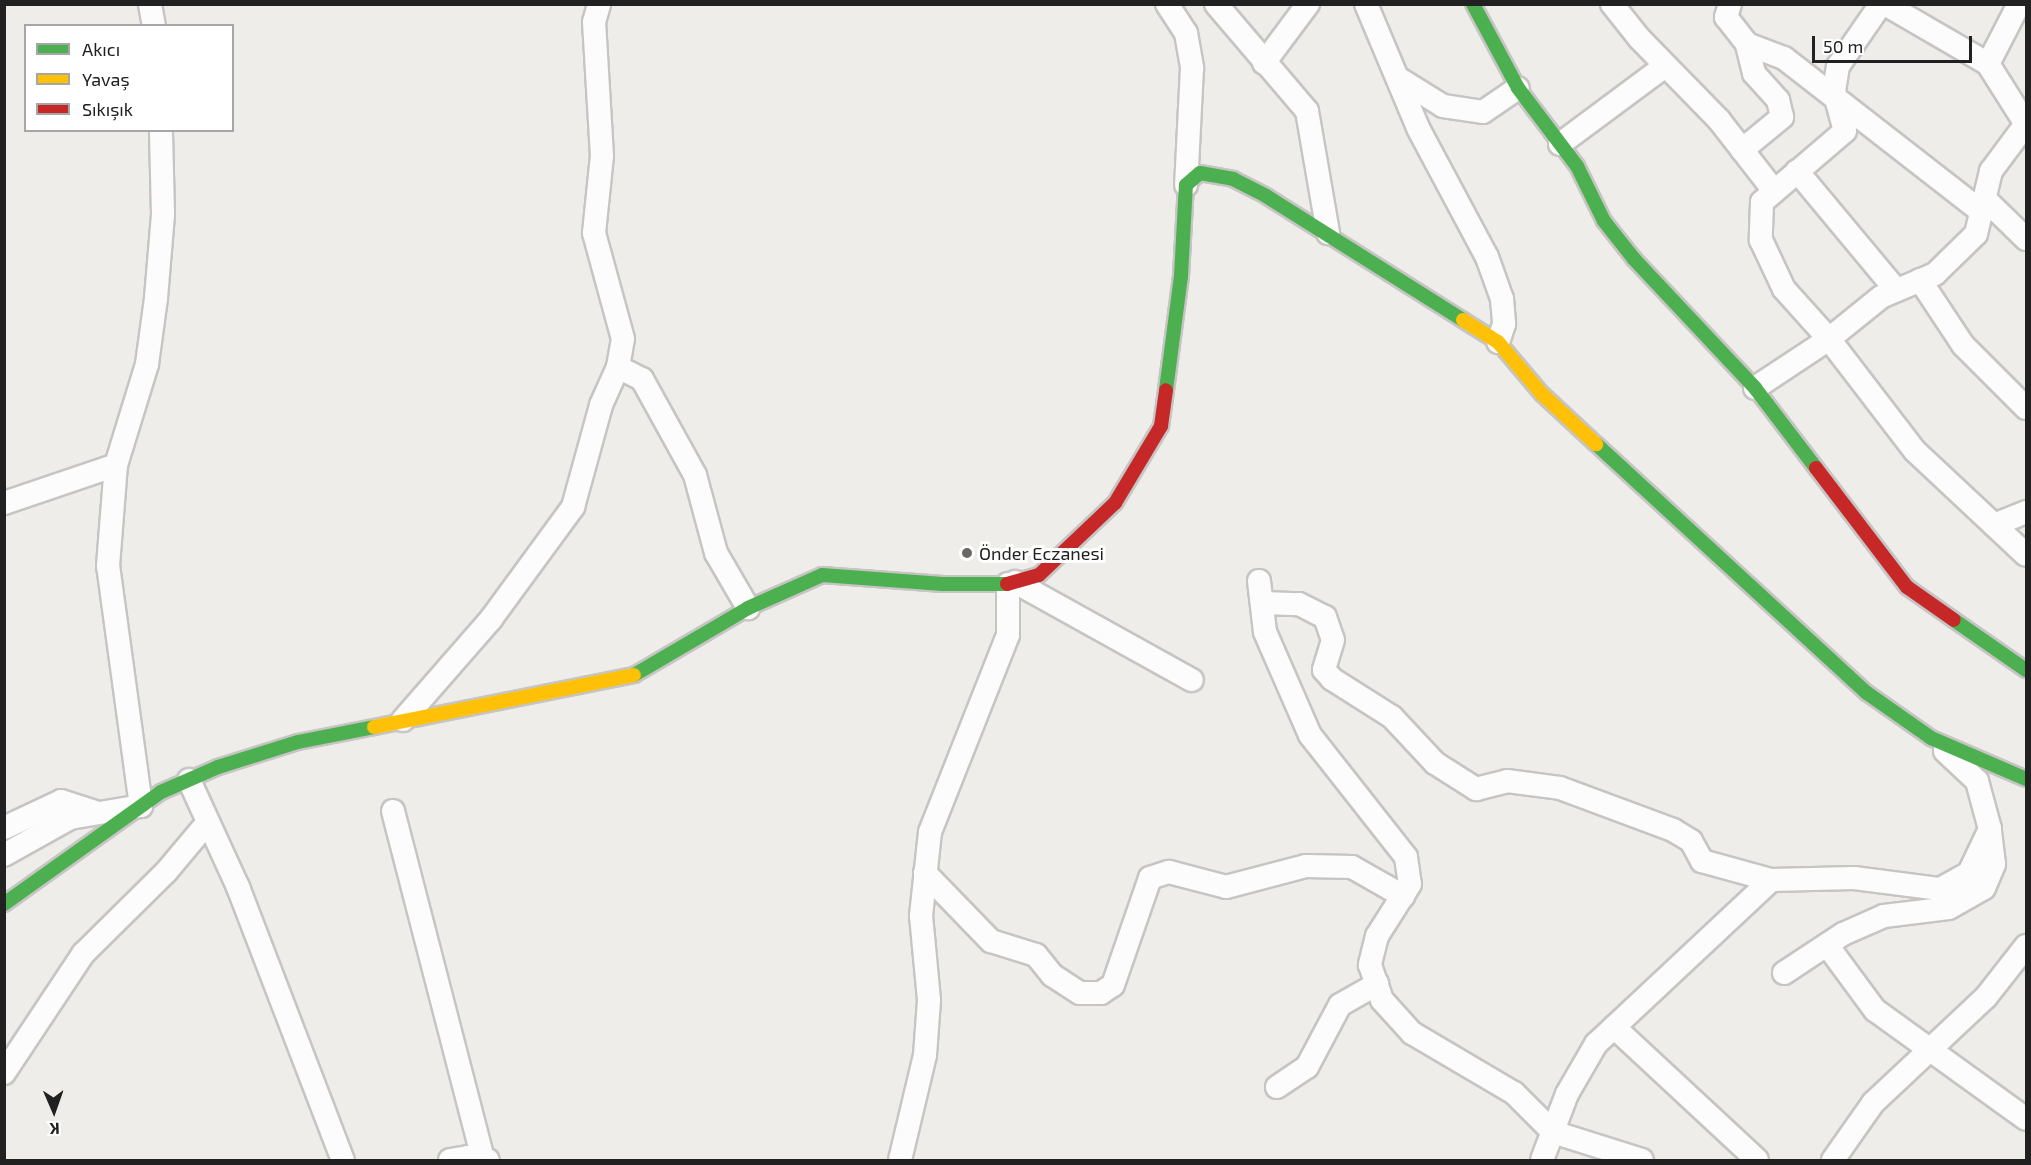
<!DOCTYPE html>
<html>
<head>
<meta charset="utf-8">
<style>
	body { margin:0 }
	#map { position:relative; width:2031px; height:1165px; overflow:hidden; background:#efedea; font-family:"Exo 2",sans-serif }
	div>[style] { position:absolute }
	.roads { filter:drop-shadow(2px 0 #c6c5c4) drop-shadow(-2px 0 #c6c5c4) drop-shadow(0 2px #c6c5c4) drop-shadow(0 -2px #c6c5c4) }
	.street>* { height:22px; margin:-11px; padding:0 11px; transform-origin:11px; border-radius:11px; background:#fdfcfc }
	.fast>* { height:14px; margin:-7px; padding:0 7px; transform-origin:7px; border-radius:7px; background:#4caf50 }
	.slow>* { height:14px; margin:-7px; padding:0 7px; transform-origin:7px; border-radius:7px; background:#ffc107 }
	.jam>* { height:14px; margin:-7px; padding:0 7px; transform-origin:7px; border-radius:7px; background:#c62828 }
	.dots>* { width:16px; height:16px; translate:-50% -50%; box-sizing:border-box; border:3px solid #fff; border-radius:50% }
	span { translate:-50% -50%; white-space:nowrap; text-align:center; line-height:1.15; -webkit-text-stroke:6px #fff; paint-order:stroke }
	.poi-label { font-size:18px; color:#212121 }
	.left { translate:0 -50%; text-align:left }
	.frame { position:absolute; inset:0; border:6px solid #212121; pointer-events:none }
	.legend { position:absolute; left:24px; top:24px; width:210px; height:108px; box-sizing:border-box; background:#fff; border:2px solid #a6a6a6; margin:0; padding:8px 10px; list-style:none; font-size:18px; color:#212121 }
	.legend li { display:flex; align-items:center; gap:12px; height:30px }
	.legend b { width:30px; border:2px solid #a6a6a6 }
	.north { position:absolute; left:24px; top:1081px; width:60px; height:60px; -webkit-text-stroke:4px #fff; paint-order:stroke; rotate:178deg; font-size:16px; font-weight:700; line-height:24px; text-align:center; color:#212121 }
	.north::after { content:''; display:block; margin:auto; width:21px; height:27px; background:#212121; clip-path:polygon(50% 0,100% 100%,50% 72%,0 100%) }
	.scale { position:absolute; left:1812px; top:36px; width:160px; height:27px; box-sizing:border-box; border:3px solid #212121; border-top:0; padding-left:8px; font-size:18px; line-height:21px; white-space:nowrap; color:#212121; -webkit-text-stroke:4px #fff; paint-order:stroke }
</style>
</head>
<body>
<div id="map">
	<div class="roads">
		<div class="street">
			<i style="left:150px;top:4px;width:22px;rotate:80deg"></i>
			<i style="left:1167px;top:4px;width:35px;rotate:57deg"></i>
			<i style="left:1186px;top:33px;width:36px;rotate:80deg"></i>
			<i style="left:1192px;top:68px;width:117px;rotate:92.9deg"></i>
			<i style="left:1216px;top:4px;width:140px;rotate:49.6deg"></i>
			<i style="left:1307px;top:111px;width:124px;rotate:80.2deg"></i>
			<i style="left:1366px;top:4px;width:134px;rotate:67.2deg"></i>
			<i style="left:1418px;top:128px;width:146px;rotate:61.9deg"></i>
			<i style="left:1487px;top:257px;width:45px;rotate:70.3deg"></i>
			<i style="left:1502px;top:299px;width:25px;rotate:85deg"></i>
			<i style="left:1504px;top:324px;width:19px;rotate:108deg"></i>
			<i style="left:1612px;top:4px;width:43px;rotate:51.5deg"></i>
			<i style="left:1639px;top:38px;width:115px;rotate:45.7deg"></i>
			<i style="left:1719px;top:120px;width:90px;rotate:52.2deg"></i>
			<i style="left:1730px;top:4px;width:14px;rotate:107deg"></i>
			<i style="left:1726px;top:17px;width:34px;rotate:52deg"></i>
			<i style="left:1747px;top:44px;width:40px;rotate:21deg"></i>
			<i style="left:1784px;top:58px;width:252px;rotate:37.9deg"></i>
			<i style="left:1881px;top:4px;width:75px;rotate:124.7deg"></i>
			<i style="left:1838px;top:66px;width:25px;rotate:99deg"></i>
			<i style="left:1834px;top:91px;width:41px;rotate:74.6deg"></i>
			<i style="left:1845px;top:131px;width:109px;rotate:139.5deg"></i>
			<i style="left:1762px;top:202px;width:38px;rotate:92deg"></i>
			<i style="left:1761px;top:240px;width:54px;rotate:64.9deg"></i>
			<i style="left:1784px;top:289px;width:67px;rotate:48deg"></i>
			<i style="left:1829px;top:339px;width:141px;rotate:52.5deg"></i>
			<i style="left:1915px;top:451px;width:152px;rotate:43.1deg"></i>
			<i style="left:1885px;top:4px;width:119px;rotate:30.2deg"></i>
			<i style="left:1988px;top:64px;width:71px;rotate:57.7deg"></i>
			<i style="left:1264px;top:63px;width:74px;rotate:-53.3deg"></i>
			<i style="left:1988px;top:64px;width:68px;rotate:-62.7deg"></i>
			<i style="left:1398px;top:78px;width:53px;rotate:31.9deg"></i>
			<i style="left:1443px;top:106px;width:40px;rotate:8.5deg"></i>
			<i style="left:1483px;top:112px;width:42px;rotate:-34.4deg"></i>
			<i style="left:1560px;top:144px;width:131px;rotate:-36.6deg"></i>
			<i style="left:1742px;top:150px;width:52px;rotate:-39.5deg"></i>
			<i style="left:1782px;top:117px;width:17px;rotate:-103deg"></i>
			<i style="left:1778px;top:100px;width:36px;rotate:-132deg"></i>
			<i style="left:1754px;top:73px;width:30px;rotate:-104deg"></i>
			<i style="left:1797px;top:171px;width:155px;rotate:50.2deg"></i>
			<i style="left:1986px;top:200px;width:56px;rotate:44.3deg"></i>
			<i style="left:1920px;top:280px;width:78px;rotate:56.5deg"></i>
			<i style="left:1963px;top:345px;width:89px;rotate:45deg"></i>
			<i style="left:618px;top:367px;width:27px;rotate:27deg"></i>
			<i style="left:642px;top:379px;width:110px;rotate:61.1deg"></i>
			<i style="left:695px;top:475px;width:81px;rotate:74.9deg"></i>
			<i style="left:716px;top:553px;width:64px;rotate:59.8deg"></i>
			<i style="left:1755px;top:388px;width:89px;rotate:-33.5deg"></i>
			<i style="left:1829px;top:339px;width:67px;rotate:-38.9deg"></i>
			<i style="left:1881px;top:297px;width:59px;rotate:-23.1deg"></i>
			<i style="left:1935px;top:274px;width:57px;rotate:-44.3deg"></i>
			<i style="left:1976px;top:234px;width:65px;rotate:-76.6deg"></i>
			<i style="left:1991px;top:171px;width:59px;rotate:-53.3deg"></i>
			<i style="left:4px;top:503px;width:118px;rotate:-18.7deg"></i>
			<i style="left:1994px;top:525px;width:35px;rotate:-22deg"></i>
			<i style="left:1259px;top:581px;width:51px;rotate:83.3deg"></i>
			<i style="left:1265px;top:632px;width:112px;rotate:66.4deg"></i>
			<i style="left:1310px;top:735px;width:155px;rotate:51.8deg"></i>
			<i style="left:1406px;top:857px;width:27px;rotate:82deg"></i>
			<i style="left:1410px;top:884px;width:62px;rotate:122.4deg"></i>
			<i style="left:1377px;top:936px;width:30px;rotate:104deg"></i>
			<i style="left:1370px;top:965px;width:37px;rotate:71deg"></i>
			<i style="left:1382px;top:1000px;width:45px;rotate:47.7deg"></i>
			<i style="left:1412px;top:1033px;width:118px;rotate:30.5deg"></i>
			<i style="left:1514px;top:1093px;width:55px;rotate:45deg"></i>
			<i style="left:1553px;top:1132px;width:93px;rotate:17.5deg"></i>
			<i style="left:1015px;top:582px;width:202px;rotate:29deg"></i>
			<i style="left:1262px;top:603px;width:37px;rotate:2deg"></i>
			<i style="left:1299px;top:604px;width:29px;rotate:27deg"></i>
			<i style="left:1325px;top:617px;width:24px;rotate:71deg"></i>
			<i style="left:1333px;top:640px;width:31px;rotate:107deg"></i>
			<i style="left:1324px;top:670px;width:12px;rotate:48deg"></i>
			<i style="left:1332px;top:679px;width:71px;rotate:32.3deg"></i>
			<i style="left:1392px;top:717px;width:63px;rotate:46.9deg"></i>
			<i style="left:1435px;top:763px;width:49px;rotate:32.4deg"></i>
			<i style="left:1476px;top:789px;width:32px;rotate:-14deg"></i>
			<i style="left:1507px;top:781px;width:53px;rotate:7.5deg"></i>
			<i style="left:1560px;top:788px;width:121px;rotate:20.4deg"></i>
			<i style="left:1673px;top:830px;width:21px;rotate:31deg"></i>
			<i style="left:1691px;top:841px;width:23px;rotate:61deg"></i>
			<i style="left:1702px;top:861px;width:72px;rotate:15.4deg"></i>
			<i style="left:403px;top:720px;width:134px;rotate:-48.9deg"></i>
			<i style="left:491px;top:619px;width:139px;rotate:-53.8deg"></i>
			<i style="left:573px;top:507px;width:106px;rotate:-74.6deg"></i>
			<i style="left:601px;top:405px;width:42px;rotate:-65.9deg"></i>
			<i style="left:618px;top:367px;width:28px;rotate:-80deg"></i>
			<i style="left:623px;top:339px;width:110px;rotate:-105.3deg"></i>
			<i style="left:594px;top:233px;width:77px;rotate:-84.1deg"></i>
			<i style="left:602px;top:156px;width:134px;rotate:-93.4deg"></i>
			<i style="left:594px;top:22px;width:19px;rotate:-74deg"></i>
			<i style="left:189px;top:780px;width:118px;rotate:65.4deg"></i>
			<i style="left:238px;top:887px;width:292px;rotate:69deg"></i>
			<i style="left:393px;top:811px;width:360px;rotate:75.5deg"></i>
			<i style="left:4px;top:828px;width:63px;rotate:-25.3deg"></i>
			<i style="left:61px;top:801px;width:35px;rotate:18deg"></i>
			<i style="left:4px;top:855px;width:76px;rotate:-29.3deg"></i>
			<i style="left:70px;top:818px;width:72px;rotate:-9.6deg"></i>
			<i style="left:141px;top:806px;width:242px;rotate:-97.8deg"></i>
			<i style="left:108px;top:566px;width:101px;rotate:-85.5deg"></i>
			<i style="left:116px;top:465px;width:106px;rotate:-72.9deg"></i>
			<i style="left:147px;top:364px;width:67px;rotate:-82.2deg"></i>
			<i style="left:156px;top:298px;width:84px;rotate:-85.2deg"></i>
			<i style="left:163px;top:214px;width:84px;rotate:-91.4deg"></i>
			<i style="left:925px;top:873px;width:95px;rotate:45.9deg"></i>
			<i style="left:991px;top:941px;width:47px;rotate:17.3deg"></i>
			<i style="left:1036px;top:955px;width:26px;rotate:51deg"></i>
			<i style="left:1052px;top:975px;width:33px;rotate:33deg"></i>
			<i style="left:1080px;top:993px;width:21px"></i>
			<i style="left:1101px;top:993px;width:14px;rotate:-34deg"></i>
			<i style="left:1113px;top:985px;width:113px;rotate:-70.9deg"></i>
			<i style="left:1150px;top:878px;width:20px;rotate:-18deg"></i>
			<i style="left:1169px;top:872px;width:59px;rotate:14.7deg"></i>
			<i style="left:1226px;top:887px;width:83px;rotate:-14.7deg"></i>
			<i style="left:1306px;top:866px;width:46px;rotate:1.2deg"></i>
			<i style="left:1352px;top:867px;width:59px;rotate:29.6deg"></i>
			<i style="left:1827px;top:945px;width:81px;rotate:53.6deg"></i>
			<i style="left:1875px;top:1010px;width:186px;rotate:35.8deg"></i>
			<i style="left:1784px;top:973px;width:71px;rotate:-33.5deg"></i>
			<i style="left:1843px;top:934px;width:45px;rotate:-23.7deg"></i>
			<i style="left:1884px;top:916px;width:65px;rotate:-7deg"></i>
			<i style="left:1949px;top:908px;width:40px;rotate:-29.7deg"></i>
			<i style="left:1984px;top:888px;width:26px;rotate:-67deg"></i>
			<i style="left:1994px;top:864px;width:35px;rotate:-97deg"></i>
			<i style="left:1614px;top:1027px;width:195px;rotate:42.9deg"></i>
			<i style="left:4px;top:1073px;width:143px;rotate:-56.4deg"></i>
			<i style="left:83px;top:954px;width:117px;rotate:-44.7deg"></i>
			<i style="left:166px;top:872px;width:65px;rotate:-50deg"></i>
			<i style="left:1277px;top:1087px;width:36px;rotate:-34deg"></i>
			<i style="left:1307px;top:1067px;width:70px;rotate:-62deg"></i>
			<i style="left:1340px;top:1005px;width:43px;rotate:-29.6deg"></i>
			<i style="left:450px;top:1160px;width:18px;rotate:-9deg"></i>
			<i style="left:468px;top:1157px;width:20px;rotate:9deg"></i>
			<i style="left:900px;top:1160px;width:108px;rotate:-76.6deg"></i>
			<i style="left:925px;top:1055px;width:55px;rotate:-85.8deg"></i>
			<i style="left:929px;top:1000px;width:84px;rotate:-95.4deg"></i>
			<i style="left:921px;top:916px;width:84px;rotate:-83.9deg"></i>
			<i style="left:930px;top:832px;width:212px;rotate:-68.4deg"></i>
			<i style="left:1008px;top:635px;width:51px;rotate:-90deg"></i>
			<i style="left:1542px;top:1160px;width:71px;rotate:-69.3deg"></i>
			<i style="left:1567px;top:1094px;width:58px;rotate:-59.9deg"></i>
			<i style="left:1596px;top:1044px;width:240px;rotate:-43.1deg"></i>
			<i style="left:1771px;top:880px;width:83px;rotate:-1.4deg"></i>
			<i style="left:1854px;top:878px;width:87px;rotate:7.3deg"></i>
			<i style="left:1940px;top:889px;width:33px;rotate:-29deg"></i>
			<i style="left:1969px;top:873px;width:49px;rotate:-64.5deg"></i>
			<i style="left:1990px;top:829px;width:50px;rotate:-105.2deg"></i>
			<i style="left:1977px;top:781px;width:44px;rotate:-136.8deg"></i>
			<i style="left:1833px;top:1160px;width:70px;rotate:-54.9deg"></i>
			<i style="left:1873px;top:1103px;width:155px;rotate:-43.2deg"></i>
			<i style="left:1986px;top:997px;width:65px;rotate:-51.9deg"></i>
		</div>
		<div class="fast">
			<i style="left:1473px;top:4px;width:95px;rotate:61.8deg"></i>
			<i style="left:1518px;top:88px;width:98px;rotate:52.9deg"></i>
			<i style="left:1577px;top:166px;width:61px;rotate:63.9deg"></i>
			<i style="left:1604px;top:221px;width:48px;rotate:51.7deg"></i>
			<i style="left:1634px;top:259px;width:177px;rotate:46.8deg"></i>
			<i style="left:1755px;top:388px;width:101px;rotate:52.7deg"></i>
			<i style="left:1166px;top:390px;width:115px;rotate:-82.5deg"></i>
			<i style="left:1181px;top:276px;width:91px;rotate:-86.9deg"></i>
			<i style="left:1186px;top:185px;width:18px;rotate:-41deg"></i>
			<i style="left:1200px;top:173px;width:34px;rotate:10deg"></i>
			<i style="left:1233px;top:179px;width:37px;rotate:27deg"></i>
			<i style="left:1266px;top:196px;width:233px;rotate:32.2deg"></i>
			<i style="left:1596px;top:444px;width:368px;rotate:42.6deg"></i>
			<i style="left:1867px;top:693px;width:78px;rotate:35.1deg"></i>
			<i style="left:1931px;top:738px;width:103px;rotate:23.3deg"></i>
			<i style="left:1954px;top:620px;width:88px;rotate:34.8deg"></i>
			<i style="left:634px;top:675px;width:132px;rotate:-30.4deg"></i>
			<i style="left:748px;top:608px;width:81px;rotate:-24deg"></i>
			<i style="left:822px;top:575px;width:121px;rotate:4.3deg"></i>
			<i style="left:943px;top:584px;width:64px"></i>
			<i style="left:4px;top:904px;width:193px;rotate:-35.5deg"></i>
			<i style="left:161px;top:792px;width:62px;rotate:-23.7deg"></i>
			<i style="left:218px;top:767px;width:84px;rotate:-17.4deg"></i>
			<i style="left:298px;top:742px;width:77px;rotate:-11.2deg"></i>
		</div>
		<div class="slow">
			<i style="left:1463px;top:320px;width:41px;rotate:32.2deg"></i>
			<i style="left:1498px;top:342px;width:68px;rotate:49.8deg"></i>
			<i style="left:1542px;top:394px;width:74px;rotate:42.8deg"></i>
			<i style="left:374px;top:727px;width:265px;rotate:-11.3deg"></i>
		</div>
		<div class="jam">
			<i style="left:1816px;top:468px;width:150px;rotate:52.6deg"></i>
			<i style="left:1907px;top:587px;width:57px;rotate:35.1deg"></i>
			<i style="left:1007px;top:584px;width:33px;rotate:-16deg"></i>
			<i style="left:1039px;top:575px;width:105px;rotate:-43.5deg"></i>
			<i style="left:1115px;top:503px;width:90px;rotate:-59.1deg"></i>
			<i style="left:1161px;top:426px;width:36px;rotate:-82deg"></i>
		</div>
	</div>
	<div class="dots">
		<i style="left:967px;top:553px;background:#696867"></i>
	</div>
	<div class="poi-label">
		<span class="left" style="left:979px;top:553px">Önder Eczanesi</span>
	</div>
	<div class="frame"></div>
	<ul class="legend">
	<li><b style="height:8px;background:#4caf50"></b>Akıcı</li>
	<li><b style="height:8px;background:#ffc107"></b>Yavaş</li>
	<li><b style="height:8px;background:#c62828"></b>Sıkışık</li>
	</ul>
	<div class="north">K</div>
	<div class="scale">50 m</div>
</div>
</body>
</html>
